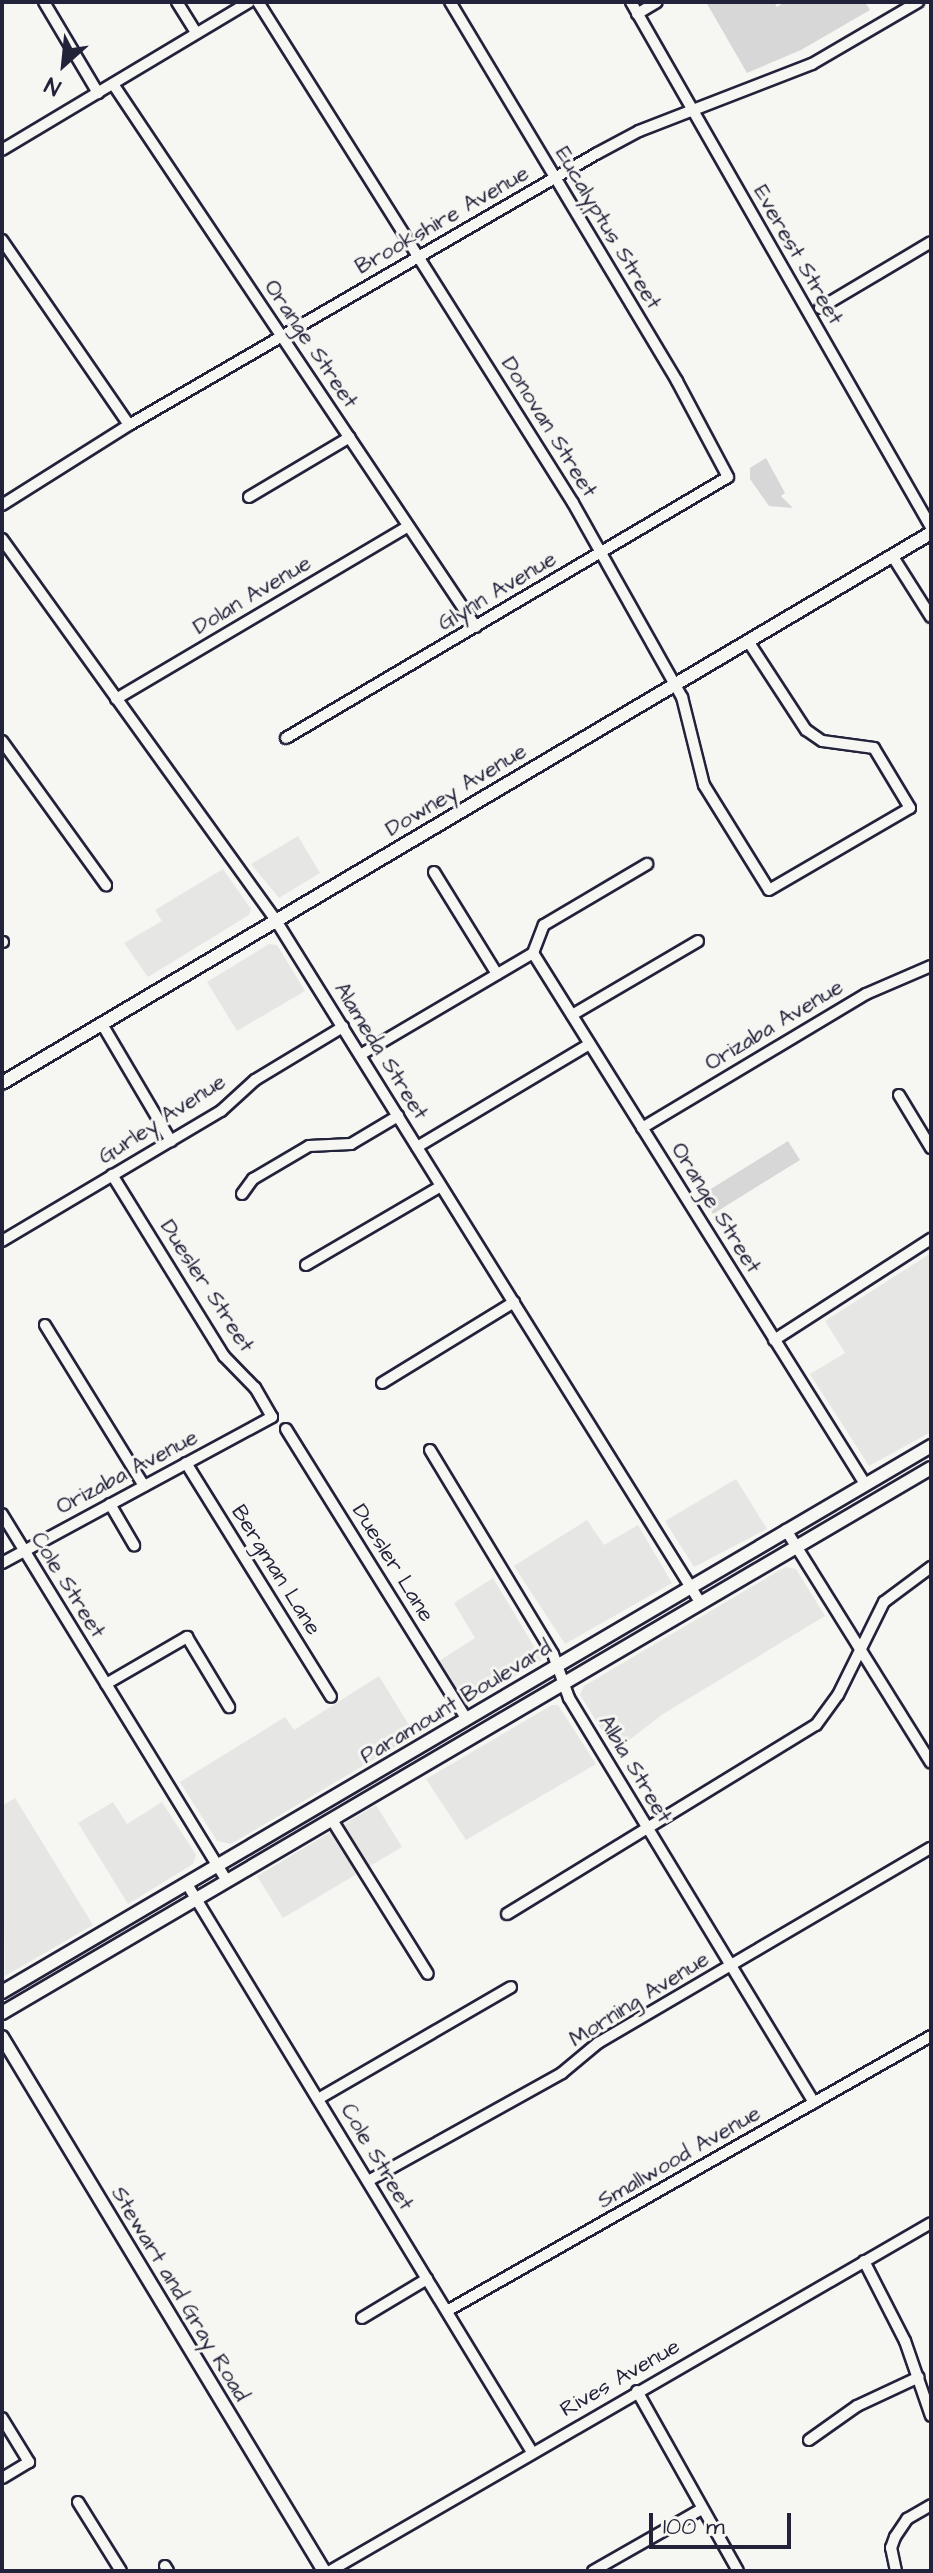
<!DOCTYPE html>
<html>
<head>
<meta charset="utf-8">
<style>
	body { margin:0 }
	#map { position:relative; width:933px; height:2573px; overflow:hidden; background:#f6f6f2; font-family:"Architects Daughter",sans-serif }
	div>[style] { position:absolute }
	.built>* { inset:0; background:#e6e6e4 }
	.green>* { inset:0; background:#d7d7d7 }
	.roads { filter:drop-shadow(2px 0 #22223b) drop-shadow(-2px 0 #22223b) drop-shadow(0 2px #22223b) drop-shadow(0 -2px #22223b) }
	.minor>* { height:10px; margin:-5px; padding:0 5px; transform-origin:5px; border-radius:5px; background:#f6f6f2 }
	.major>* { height:12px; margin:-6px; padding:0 6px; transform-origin:6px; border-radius:6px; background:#f6f6f2 }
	span { translate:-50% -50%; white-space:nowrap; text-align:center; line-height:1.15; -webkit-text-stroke:6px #f6f6f2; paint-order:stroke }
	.street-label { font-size:22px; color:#22223b }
	.frame { position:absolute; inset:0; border:4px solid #22223b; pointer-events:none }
	.north { position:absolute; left:24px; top:24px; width:80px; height:80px; -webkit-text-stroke:6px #f6f6f2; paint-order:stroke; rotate:207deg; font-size:22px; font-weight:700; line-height:32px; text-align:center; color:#22223b }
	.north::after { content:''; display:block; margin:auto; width:28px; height:36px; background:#22223b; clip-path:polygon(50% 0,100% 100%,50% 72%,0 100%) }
	.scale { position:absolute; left:649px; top:2513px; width:142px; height:36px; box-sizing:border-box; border:4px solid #22223b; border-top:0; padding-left:10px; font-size:24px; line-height:28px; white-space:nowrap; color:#22223b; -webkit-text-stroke:6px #f6f6f2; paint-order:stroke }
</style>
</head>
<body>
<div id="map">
	<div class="built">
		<i style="clip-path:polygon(298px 836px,320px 873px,279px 898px,251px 864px)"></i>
		<i style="clip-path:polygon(223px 869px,251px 909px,249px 915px,148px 977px,124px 943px,162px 921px,155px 910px)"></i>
		<i style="clip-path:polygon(269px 944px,277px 945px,305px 991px,237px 1031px,207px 982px)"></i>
		<i style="clip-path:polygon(931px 1253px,931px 1432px,869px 1466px,810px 1374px,845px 1353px,825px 1321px)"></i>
		<i style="clip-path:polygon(736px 1479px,767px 1529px,694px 1567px,665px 1521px)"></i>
		<i style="clip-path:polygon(587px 1520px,604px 1545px,638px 1525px,672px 1583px,565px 1644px,514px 1566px)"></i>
		<i style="clip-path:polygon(785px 1567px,796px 1569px,825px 1616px,663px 1714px,615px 1751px,580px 1695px,584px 1686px)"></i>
		<i style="clip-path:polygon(493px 1578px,542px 1660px,466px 1705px,439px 1661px,475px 1638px,454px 1603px)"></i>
		<i style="clip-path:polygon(379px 1676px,415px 1735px,231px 1844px,217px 1841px,180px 1782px,285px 1717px,294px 1730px)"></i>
		<i style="clip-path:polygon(552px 1705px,558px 1705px,596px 1764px,466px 1840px,426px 1779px)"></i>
		<i style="clip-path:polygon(15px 1798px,93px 1925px,5px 1976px,2px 1806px)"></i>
		<i style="clip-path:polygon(113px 1802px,127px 1824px,162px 1802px,196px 1855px,193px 1864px,128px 1904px,78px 1823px)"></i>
		<i style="clip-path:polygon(376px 1805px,402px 1847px,283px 1918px,257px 1876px)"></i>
	</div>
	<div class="green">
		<i style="clip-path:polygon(706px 2px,774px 2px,777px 7px,785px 2px,865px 2px,870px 10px,801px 50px,747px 73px)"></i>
		<i style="clip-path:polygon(766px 458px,785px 493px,781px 496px,793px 508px,769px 506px,750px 479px,750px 468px)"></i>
		<i style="clip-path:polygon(788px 1141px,800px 1160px,713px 1214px,701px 1195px)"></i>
	</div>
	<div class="roads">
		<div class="minor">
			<i style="left:44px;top:2px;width:106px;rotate:59.3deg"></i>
			<i style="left:177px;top:2px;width:36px;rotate:58deg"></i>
			<i style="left:258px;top:2px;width:592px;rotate:57.84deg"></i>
			<i style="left:573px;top:503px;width:223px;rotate:60.7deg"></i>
			<i style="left:682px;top:697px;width:91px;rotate:76deg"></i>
			<i style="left:704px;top:785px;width:123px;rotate:58.2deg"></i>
			<i style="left:769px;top:890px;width:163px;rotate:-30.2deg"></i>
			<i style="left:910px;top:808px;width:70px;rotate:-121deg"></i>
			<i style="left:874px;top:748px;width:52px;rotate:-172.3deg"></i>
			<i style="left:822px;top:741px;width:19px;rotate:-145deg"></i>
			<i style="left:806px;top:730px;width:106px;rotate:-123.1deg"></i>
			<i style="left:631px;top:2px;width:605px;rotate:60.26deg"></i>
			<i style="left:637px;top:14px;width:23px;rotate:-31deg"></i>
			<i style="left:113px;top:84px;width:653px;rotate:56.24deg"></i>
			<i style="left:2px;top:150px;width:288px;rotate:-30.9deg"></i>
			<i style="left:2px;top:240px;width:224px;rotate:55.5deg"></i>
			<i style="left:820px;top:308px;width:129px;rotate:-30.7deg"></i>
			<i style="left:249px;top:497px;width:117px;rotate:-30.7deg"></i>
			<i style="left:2px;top:505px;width:150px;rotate:-32.2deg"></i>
			<i style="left:129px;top:425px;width:540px;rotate:-30.13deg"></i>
			<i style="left:596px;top:154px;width:49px;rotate:-28.1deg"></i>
			<i style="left:639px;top:131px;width:186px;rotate:-21.2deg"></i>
			<i style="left:812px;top:64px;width:123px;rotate:-30.3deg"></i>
			<i style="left:2px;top:539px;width:468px;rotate:54.3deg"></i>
			<i style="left:275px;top:919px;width:804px;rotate:58.11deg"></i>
			<i style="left:893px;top:557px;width:71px;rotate:57.7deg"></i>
			<i style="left:116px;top:699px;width:339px;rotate:-30.6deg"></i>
			<i style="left:286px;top:738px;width:513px;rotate:-30.56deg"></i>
			<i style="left:728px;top:477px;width:109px;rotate:-118deg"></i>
			<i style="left:677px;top:381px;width:442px;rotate:-120.9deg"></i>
			<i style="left:2px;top:741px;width:178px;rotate:54.2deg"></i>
			<i style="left:434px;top:872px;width:120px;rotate:58.3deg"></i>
			<i style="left:2px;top:942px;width:1px"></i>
			<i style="left:533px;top:953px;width:626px;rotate:57.98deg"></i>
			<i style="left:572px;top:1015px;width:146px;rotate:-30.4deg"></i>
			<i style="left:102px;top:1024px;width:136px;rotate:59.5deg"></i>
			<i style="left:360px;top:1055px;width:201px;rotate:-30.5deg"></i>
			<i style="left:533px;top:953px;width:30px;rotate:-69deg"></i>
			<i style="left:544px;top:925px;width:120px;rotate:-30.6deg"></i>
			<i style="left:899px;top:1095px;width:62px;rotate:58.9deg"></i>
			<i style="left:642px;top:1128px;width:261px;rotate:-30.9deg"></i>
			<i style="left:866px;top:994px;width:71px;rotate:-23.3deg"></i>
			<i style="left:417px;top:1147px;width:201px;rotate:-30.8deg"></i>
			<i style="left:242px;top:1194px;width:19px;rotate:-54deg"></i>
			<i style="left:253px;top:1179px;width:65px;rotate:-30.5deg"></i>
			<i style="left:309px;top:1146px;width:42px;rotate:-2.7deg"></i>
			<i style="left:351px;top:1144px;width:55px;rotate:-30.8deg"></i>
			<i style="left:2px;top:1241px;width:255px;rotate:-30.7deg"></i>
			<i style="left:221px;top:1111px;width:46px;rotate:-42.4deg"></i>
			<i style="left:255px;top:1080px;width:103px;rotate:-31.1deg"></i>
			<i style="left:306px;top:1265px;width:156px;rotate:-30.3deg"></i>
			<i style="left:45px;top:1325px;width:189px;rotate:58.4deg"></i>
			<i style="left:774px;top:1340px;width:187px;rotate:-32.8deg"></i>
			<i style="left:382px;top:1383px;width:155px;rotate:-31.5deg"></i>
			<i style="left:286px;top:1429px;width:340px;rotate:58.1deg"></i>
			<i style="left:430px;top:1450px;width:238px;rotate:58.9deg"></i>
			<i style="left:553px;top:1654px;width:47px;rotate:70deg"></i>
			<i style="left:569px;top:1698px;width:473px;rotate:58.8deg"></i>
			<i style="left:186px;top:1463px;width:275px;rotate:58.2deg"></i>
			<i style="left:110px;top:1504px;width:48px;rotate:59.7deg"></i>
			<i style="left:2px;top:1514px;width:430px;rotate:58.5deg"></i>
			<i style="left:786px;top:1530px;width:274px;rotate:58.1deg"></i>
			<i style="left:2px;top:1563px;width:307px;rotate:-28.4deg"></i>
			<i style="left:272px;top:1417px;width:34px;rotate:-120deg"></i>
			<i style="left:255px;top:1388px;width:45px;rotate:-134.1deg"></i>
			<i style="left:224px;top:1356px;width:213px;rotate:-121.7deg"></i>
			<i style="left:106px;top:1684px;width:94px;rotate:-30.1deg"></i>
			<i style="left:187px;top:1637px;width:82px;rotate:59deg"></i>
			<i style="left:332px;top:1820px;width:181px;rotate:58.1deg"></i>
			<i style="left:187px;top:1884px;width:665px;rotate:58.73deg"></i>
			<i style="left:507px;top:1914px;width:362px;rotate:-31.5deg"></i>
			<i style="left:816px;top:1725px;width:37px;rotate:-54deg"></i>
			<i style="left:838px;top:1695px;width:104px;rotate:-63.7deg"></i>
			<i style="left:884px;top:1602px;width:59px;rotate:-36.7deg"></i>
			<i style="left:318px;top:2099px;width:223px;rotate:-30.1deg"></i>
			<i style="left:368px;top:2181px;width:222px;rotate:-29.1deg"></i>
			<i style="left:562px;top:2073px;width:47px;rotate:-39.8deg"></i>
			<i style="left:598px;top:2043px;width:386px;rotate:-30.4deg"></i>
			<i style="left:864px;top:2261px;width:90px;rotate:62.9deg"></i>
			<i style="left:905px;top:2341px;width:79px;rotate:70.9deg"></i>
			<i style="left:447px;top:2311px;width:557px;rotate:-29.6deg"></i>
			<i style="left:362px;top:2318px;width:76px;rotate:-31deg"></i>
			<i style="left:637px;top:2391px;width:206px;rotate:60.7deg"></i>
			<i style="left:2px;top:2418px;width:52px;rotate:58.5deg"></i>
			<i style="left:29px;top:2462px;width:31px;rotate:149deg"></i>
			<i style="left:809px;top:2440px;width:59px;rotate:-35.3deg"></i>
			<i style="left:857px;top:2406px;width:68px;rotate:-25.1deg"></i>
			<i style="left:78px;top:2502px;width:81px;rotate:58.1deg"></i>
			<i style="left:165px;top:2566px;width:6px;rotate:59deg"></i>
			<i style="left:330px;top:2571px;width:694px;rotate:-30.07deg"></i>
			<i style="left:593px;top:2571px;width:123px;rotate:-29.7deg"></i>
			<i style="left:896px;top:2571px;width:24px;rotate:-102deg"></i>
			<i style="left:891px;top:2548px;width:12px;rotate:-70deg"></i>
			<i style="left:895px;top:2537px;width:22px;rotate:-56deg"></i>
			<i style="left:907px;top:2519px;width:28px;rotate:-30deg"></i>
		</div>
		<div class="major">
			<i style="left:2px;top:1083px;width:1080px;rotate:-30.63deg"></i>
			<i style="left:2px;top:1992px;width:1078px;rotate:-30.44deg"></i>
			<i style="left:2px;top:2013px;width:1077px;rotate:-30.4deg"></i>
			<i style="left:2px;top:2037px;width:624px;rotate:58.91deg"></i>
		</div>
	</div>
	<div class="street-label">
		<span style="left:442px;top:220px;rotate:-30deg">Brookshire Avenue</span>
		<span style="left:608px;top:228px;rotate:59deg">Eucalyptus Street</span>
		<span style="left:798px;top:255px;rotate:60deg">Everest Street</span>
		<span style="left:311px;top:344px;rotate:56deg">Orange Street</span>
		<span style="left:549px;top:427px;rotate:58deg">Donovan Street</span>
		<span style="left:497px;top:591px;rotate:-31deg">Glynn Avenue</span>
		<span style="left:252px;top:595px;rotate:-31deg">Dolan Avenue</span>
		<span style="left:456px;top:790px;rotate:-31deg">Downey Avenue</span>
		<span style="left:774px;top:1025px;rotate:-31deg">Orizaba Avenue</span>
		<span style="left:381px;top:1051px;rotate:58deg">Alameda Street</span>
		<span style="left:162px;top:1119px;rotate:-33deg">Gurley Avenue</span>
		<span style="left:716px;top:1208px;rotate:58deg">Orange Street</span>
		<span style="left:207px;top:1286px;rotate:57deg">Duesler Street</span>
		<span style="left:127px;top:1472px;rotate:-28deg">Orizaba Avenue</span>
		<span style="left:393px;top:1563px;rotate:58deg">Duesler Lane</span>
		<span style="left:276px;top:1570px;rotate:58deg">Bergman Lane</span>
		<span style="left:68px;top:1585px;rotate:58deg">Cole Street</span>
		<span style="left:456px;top:1702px;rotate:-31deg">Paramount Boulevard</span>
		<span style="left:635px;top:1769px;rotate:59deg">Albia Street</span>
		<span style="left:639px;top:1999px;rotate:-32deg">Morning Avenue</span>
		<span style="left:377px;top:2157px;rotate:59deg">Cole Street</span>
		<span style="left:679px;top:2157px;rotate:-30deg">Smallwood Avenue</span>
		<span style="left:180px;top:2294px;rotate:59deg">Stewart and Gray Road</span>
		<span style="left:620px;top:2378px;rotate:-30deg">Rives Avenue</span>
	</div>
	<div class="frame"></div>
	<div class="north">N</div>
	<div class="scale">100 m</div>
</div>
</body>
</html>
